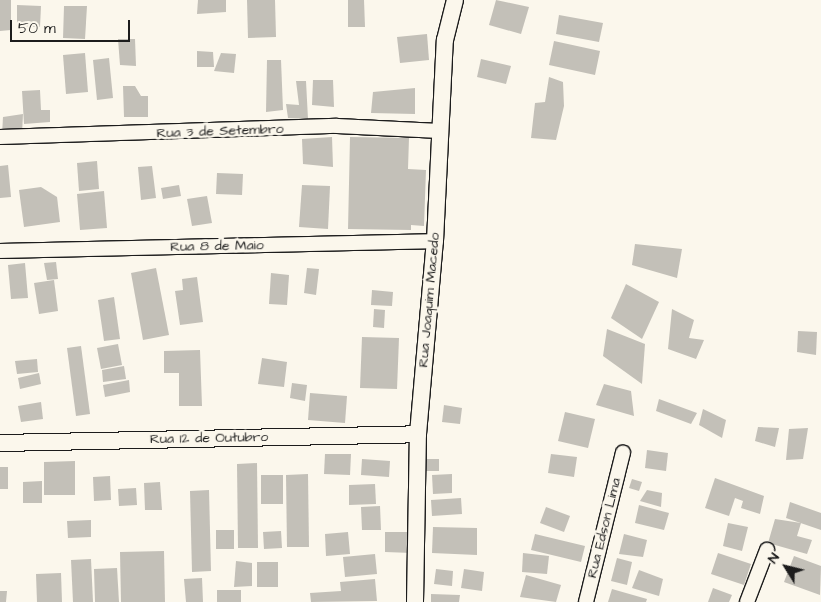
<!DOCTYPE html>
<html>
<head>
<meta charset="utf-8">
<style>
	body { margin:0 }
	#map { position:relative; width:821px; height:602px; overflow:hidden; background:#fbf7ec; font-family:"Architects Daughter",sans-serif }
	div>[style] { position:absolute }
	.building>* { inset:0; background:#c3c0b8 }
	.roads { filter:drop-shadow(1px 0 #1c1c1c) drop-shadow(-1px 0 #1c1c1c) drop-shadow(0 1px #1c1c1c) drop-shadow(0 -1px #1c1c1c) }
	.minor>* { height:14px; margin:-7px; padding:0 7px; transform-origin:7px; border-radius:7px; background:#fbf7ec }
	.tertiary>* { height:16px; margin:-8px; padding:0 8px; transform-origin:8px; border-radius:8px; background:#fbf7ec }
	span { translate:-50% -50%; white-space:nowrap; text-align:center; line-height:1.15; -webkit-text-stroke:5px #fbf7ec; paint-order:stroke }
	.street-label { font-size:14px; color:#1c1c1c }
	.north { position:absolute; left:761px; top:542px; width:50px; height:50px; -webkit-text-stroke:4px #fbf7ec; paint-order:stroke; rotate:306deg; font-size:14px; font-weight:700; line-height:20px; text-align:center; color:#1c1c1c }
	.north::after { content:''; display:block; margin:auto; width:18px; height:22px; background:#1c1c1c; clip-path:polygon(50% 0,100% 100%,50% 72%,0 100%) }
	.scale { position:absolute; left:10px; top:20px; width:120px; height:22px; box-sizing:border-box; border:2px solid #1c1c1c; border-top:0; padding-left:6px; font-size:15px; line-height:18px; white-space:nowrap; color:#1c1c1c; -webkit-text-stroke:4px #fbf7ec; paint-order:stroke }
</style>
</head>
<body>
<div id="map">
	<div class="building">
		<i style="clip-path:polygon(0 0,11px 0,11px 30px,0 31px)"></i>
		<i style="clip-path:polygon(198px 0,226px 0,226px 12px,197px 14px)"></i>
		<i style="clip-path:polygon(247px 0,275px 0,276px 37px,248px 38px)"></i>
		<i style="clip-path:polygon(348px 0,364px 0,365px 27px,348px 27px)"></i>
		<i style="clip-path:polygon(496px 0,529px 7px,521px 34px,489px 25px)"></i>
		<i style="clip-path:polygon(17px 5px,41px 6px,40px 27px,17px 26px)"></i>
		<i style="clip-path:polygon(64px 6px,87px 6px,85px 39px,63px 38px)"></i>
		<i style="clip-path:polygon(559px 15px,603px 23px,599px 42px,556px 34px)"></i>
		<i style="clip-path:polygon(427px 34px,429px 60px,400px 63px,397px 37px)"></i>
		<i style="clip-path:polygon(118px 39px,135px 39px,136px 66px,120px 65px)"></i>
		<i style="clip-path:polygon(554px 41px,600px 51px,595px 75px,549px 65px)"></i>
		<i style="clip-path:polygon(197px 51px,213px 52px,214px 67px,197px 67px)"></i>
		<i style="clip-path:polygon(85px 53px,88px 92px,66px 94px,63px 55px)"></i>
		<i style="clip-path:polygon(221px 53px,236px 54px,234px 73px,214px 71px)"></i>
		<i style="clip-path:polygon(109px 58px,113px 98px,97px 100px,93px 60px)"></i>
		<i style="clip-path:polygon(481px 59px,511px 66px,506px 84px,477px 77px)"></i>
		<i style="clip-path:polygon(267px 60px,281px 60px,283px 110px,266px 112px)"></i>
		<i style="clip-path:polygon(549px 77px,563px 82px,564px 106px,556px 140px,531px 138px,535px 103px,545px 102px)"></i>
		<i style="clip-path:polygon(313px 80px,333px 80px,334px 107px,312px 105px)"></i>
		<i style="clip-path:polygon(296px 81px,306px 81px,308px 119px,288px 118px,286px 104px,299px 105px)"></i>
		<i style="clip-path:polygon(123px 86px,135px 86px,141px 96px,148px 96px,148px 117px,124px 117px)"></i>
		<i style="clip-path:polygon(415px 88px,415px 114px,371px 113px,373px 92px)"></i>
		<i style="clip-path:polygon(40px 90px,41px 110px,50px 110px,50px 122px,24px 124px,22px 91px)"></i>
		<i style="clip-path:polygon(23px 114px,22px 133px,2px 135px,3px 117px)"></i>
		<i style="clip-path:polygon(332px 137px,333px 167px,303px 164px,302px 139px)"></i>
		<i style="clip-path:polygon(350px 137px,409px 138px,408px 169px,426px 170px,424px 226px,411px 225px,411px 230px,348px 229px)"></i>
		<i style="clip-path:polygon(97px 161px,99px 189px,79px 191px,77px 163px)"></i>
		<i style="clip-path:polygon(8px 165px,11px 197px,0 198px,0 166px)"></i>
		<i style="clip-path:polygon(152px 166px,156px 198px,141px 200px,138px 167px)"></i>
		<i style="clip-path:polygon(217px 173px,243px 174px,242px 195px,216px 194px)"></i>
		<i style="clip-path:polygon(179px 185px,181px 196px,163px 199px,161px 188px)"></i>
		<i style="clip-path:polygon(302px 185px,330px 186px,328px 229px,299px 227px)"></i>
		<i style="clip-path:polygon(41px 187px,57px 197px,60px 222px,24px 227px,19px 190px)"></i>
		<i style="clip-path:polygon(104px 191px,107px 228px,80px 230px,77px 194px)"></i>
		<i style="clip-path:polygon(207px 196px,212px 223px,192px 226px,187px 199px)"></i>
		<i style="clip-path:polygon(635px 244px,682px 249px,677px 278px,632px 265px)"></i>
		<i style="clip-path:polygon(56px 262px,58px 279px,47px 280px,44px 263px)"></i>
		<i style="clip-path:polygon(25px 263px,28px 298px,11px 299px,8px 265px)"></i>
		<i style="clip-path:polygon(156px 268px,169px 335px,143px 340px,131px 273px)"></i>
		<i style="clip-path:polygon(307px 268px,319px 269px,316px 295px,304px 293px)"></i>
		<i style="clip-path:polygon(271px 273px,289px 275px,287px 305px,269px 304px)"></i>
		<i style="clip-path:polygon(197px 277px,203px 322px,180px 325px,175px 291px,183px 290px,182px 279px)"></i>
		<i style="clip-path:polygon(54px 280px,58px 311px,39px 314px,34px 283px)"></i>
		<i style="clip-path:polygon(626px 284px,659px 302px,642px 339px,611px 318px)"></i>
		<i style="clip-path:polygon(372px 290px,393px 292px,392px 306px,371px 305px)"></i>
		<i style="clip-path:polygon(114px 297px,120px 339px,104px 341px,98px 300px)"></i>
		<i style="clip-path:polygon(374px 309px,385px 310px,384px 328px,373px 327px)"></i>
		<i style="clip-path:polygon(672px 309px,694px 320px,689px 338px,704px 340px,696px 359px,668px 349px)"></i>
		<i style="clip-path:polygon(607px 329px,645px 344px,642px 384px,603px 356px)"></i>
		<i style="clip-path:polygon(798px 331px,817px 332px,816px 355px,797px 352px)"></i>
		<i style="clip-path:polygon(362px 337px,399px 338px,397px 389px,360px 388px)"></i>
		<i style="clip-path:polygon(118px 344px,122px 365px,101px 369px,97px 348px)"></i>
		<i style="clip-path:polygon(81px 346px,90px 414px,76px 416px,67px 348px)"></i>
		<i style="clip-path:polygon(200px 350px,202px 406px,179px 406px,179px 373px,164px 373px,164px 351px)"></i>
		<i style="clip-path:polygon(262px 358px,287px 362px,284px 387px,258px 384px)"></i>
		<i style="clip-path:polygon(37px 359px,38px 372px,17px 374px,15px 361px)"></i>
		<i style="clip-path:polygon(124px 366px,126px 379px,103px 382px,102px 370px)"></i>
		<i style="clip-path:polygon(39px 373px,41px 384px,20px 389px,18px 378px)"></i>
		<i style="clip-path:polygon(129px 380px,130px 392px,105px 397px,103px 385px)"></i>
		<i style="clip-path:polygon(292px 383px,307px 385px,305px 401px,290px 398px)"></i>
		<i style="clip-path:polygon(604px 384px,631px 391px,634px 416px,596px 405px)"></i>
		<i style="clip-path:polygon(310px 393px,347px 396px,345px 423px,308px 420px)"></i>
		<i style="clip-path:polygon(659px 399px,697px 413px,691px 424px,656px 411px)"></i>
		<i style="clip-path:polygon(41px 402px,43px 419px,21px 422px,18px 406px)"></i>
		<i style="clip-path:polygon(444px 405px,462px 408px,460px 424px,442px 422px)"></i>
		<i style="clip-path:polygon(703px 409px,726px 420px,722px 438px,699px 425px)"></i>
		<i style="clip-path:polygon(565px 412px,595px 419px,588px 448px,558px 441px)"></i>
		<i style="clip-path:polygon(758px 427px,779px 428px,775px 447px,755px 441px)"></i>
		<i style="clip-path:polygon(808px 428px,803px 459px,786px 460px,789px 429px)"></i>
		<i style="clip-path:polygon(647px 450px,668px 453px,666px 471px,645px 468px)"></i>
		<i style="clip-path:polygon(325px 454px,351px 454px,350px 475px,324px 474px)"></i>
		<i style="clip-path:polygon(551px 454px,577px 457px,574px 477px,548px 473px)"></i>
		<i style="clip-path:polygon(362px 459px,390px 461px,389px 477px,361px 475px)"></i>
		<i style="clip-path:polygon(424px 459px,439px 459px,439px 471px,424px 471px)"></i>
		<i style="clip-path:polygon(75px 461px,75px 495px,44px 495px,44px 462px)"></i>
		<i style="clip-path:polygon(257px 463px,258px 548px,238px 548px,237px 464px)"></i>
		<i style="clip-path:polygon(0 467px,8px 467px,8px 489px,0 489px)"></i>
		<i style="clip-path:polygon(308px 474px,309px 547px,287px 547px,286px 475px)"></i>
		<i style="clip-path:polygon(452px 474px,452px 493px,433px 494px,432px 475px)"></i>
		<i style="clip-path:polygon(261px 475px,283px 475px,283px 504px,261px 504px)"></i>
		<i style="clip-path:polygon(110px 476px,111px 500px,94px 501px,93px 477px)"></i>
		<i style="clip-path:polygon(715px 478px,764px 496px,760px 514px,741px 508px,743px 501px,735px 498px,729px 516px,705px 508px)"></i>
		<i style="clip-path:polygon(632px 479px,642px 482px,639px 491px,629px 488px)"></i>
		<i style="clip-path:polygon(42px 481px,42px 503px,23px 503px,23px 482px)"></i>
		<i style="clip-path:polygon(160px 482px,162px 510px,145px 510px,144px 483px)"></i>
		<i style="clip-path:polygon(375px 484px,376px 504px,349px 505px,349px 485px)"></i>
		<i style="clip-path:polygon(136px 488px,137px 505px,119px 506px,118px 489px)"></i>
		<i style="clip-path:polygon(209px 490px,211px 571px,192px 572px,190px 491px)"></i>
		<i style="clip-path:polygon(647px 490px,662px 493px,661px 507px,640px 501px)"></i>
		<i style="clip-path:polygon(461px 498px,462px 514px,432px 516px,431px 500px)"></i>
		<i style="clip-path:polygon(790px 502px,821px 513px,821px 530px,786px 518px)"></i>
		<i style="clip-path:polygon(639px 505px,669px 513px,664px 530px,635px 523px)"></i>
		<i style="clip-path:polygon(380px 506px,381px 530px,362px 530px,361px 507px)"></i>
		<i style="clip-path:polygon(546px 507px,570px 516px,564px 532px,540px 523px)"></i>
		<i style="clip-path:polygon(775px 519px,801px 523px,797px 536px,812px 540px,807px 554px,768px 543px)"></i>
		<i style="clip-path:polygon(91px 520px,91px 537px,68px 538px,67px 521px)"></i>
		<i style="clip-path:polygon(728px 523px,748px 527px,742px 551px,723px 546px)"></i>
		<i style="clip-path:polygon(433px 527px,477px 528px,477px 555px,432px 553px)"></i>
		<i style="clip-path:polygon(216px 530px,234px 530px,234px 549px,216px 549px)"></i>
		<i style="clip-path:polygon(281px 531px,282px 548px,264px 549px,263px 532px)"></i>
		<i style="clip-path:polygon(348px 532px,350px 554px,326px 556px,325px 534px)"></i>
		<i style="clip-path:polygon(385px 532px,412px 532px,412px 553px,385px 552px)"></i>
		<i style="clip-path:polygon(535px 534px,585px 546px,581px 562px,531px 550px)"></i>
		<i style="clip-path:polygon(624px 534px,647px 540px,643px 557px,619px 554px)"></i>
		<i style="clip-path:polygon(164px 551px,165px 602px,121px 602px,120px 552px)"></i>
		<i style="clip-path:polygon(523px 553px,549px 556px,547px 574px,522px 572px)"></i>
		<i style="clip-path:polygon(718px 553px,751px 564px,744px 585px,711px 574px)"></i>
		<i style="clip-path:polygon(375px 554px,377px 574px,345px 577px,343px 557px)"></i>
		<i style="clip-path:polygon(794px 556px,821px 566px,820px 595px,784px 582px)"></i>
		<i style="clip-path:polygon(617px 558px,632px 562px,627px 585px,611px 581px)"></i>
		<i style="clip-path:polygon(91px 559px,93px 602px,73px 602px,71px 560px)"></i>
		<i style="clip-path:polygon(236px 561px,252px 563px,252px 586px,234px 587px)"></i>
		<i style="clip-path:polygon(257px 562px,278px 562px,278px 587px,257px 587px)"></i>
		<i style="clip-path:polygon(117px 568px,119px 602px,95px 602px,94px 569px)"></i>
		<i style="clip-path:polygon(436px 569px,453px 571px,452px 586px,434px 584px)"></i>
		<i style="clip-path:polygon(464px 569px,484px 572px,482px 591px,461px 588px)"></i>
		<i style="clip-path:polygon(639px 570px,663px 579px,659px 596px,632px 588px)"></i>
		<i style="clip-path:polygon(61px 573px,62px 602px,37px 602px,36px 574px)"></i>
		<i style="clip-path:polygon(526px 575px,561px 585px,556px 602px,520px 597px)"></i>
		<i style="clip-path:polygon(202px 578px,203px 602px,186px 602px,184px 579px)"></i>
		<i style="clip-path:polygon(375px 579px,377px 601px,311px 602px,310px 593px,341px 591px,340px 582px)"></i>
		<i style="clip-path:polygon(713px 588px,732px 595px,729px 602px,708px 602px)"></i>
		<i style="clip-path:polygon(612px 589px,647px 599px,646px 602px,608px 602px)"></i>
		<i style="clip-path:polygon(217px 590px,241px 590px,241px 602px,217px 602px)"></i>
		<i style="clip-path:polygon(0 591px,7px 591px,6px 602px,0 602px)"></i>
		<i style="clip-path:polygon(431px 594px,460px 595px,459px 602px,431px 602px)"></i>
	</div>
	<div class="roads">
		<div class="minor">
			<i style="left:0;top:137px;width:337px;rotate:-1.9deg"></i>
			<i style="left:337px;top:126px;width:103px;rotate:2.8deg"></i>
			<i style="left:0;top:251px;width:435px;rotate:-1.3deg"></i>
			<i style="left:586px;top:602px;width:154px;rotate:-76.1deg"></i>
			<i style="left:747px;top:602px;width:56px;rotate:-69deg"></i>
		</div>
		<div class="tertiary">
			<i style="left:0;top:443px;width:418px;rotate:-1.2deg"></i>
			<i style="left:415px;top:602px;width:168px;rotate:-89deg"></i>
			<i style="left:418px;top:434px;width:194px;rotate:-85deg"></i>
			<i style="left:435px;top:241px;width:201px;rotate:-87.2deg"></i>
			<i style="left:445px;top:40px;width:41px;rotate:-76deg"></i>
		</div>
	</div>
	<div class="street-label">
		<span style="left:220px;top:131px;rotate:-2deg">Rua 3 de Setembro</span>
		<span style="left:217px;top:246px;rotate:-1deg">Rua 8 de Maio</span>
		<span style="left:429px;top:300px;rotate:-85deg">Rua Joaquim Macedo</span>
		<span style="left:209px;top:438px;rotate:-1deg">Rua 12 de Outubro</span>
		<span style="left:604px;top:528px;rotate:-76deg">Rua Edson Lima</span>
	</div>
	<div class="north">N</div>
	<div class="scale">50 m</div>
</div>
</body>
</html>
